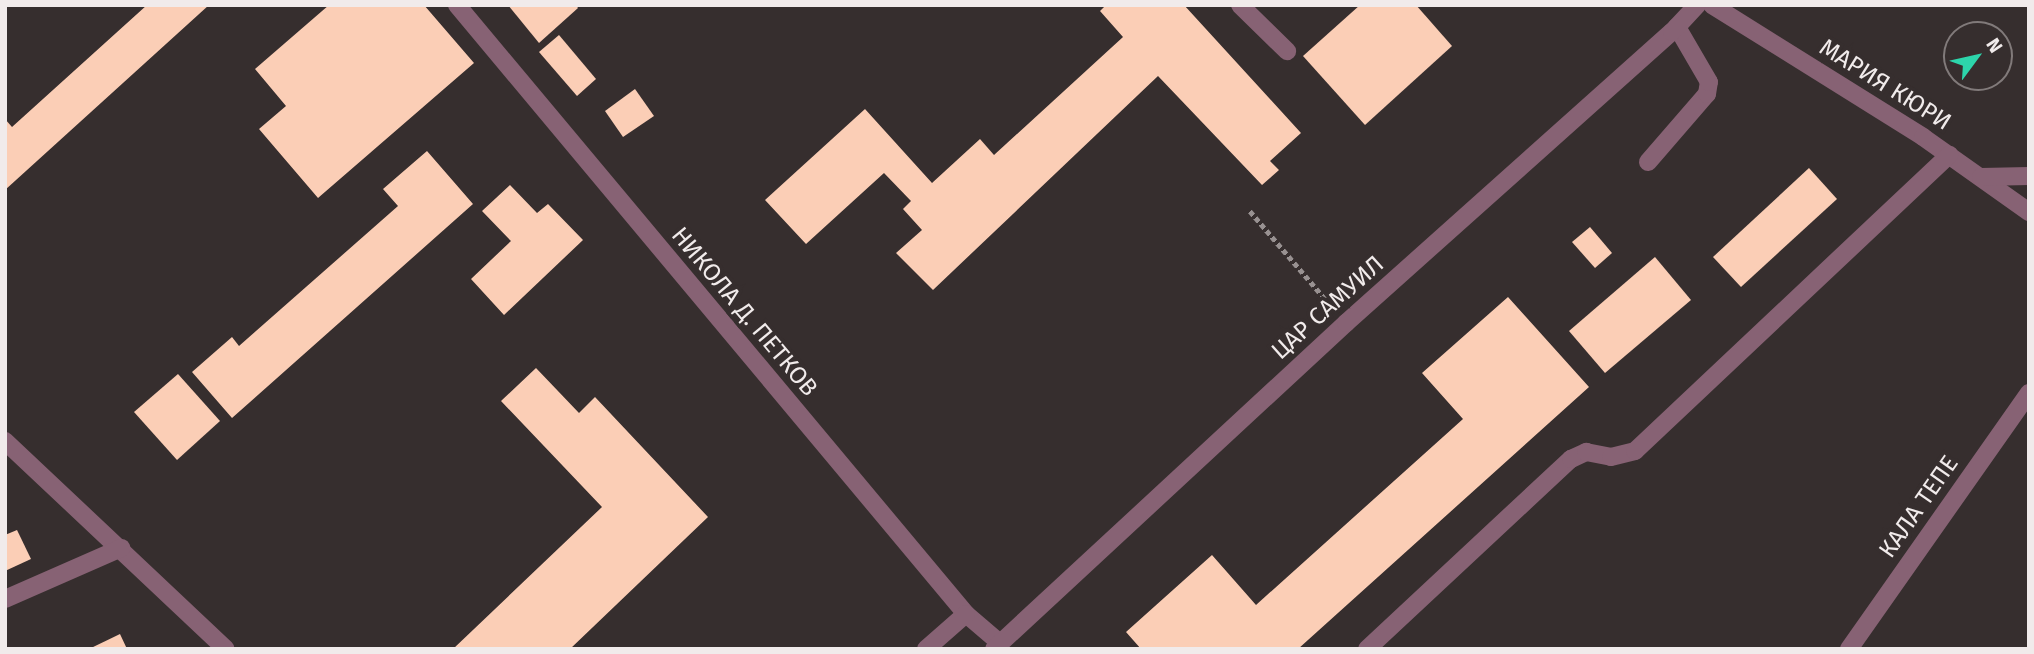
<!DOCTYPE html>
<html>
<head>
<meta charset="utf-8">
<style>
	body { margin:0 }
	#map { position:relative; width:2034px; height:654px; overflow:hidden; background:#362e2e; font-family:"Fira Sans",sans-serif }
	div>[style] { position:absolute }
	.building>* { inset:0; background:#fbceb6 }
	.path>* { height:4.5px; margin-top:-2.25px; transform-origin:0; background:repeating-linear-gradient(90deg,#989191 0 5px,transparent 0 8.5px) }
	.minor>* { height:18px; margin:-9px; padding:0 9px; transform-origin:9px; border-radius:9px; background:#876274 }
	span { translate:-50% -50%; white-space:nowrap; text-align:center; line-height:1.15; -webkit-text-stroke:7px #362e2e; paint-order:stroke }
	.street-label { font-size:24px; color:#f1ebeb }
	.frame { position:absolute; inset:0; border:7px solid #f1ebeb; pointer-events:none }
	.north { position:absolute; left:1943px; top:21px; width:70px; height:70px; box-sizing:border-box; background:#362e2e; border:2px solid #817a7a; border-radius:50%; rotate:57deg; font-size:19px; font-weight:700; line-height:28px; text-align:center; color:#f1ebeb }
	.north::after { content:''; display:block; margin:auto; width:24px; height:32px; background:#2dd5ab; clip-path:polygon(50% 0,100% 100%,50% 72%,0 100%) }
</style>
</head>
<body>
<div id="map">
	<div class="building">
		<i style="clip-path:polygon(147px 5px,209px 5px,5px 190px,5px 119px,12px 127px)"></i>
		<i style="clip-path:polygon(329px 5px,424px 5px,474px 63px,318px 198px,259px 129px,286px 106px,255px 69px)"></i>
		<i style="clip-path:polygon(508px 5px,576px 5px,578px 8px,539px 43px)"></i>
		<i style="clip-path:polygon(1106px 5px,1184px 5px,1301px 133px,1270px 161px,1279px 170px,1262px 185px,1158px 76px,933px 290px,896px 253px,922px 230px,903px 209px,911px 201px,884px 173px,806px 244px,765px 200px,865px 109px,932px 183px,980px 139px,994px 155px,1123px 37px,1100px 11px)"></i>
		<i style="clip-path:polygon(1360px 5px,1416px 5px,1452px 46px,1365px 125px,1303px 56px)"></i>
		<i style="clip-path:polygon(559px 35px,596px 79px,577px 96px,539px 52px)"></i>
		<i style="clip-path:polygon(635px 89px,654px 116px,623px 137px,605px 111px)"></i>
		<i style="clip-path:polygon(427px 151px,473px 204px,232px 418px,192px 372px,232px 337px,239px 346px,398px 206px,383px 189px)"></i>
		<i style="clip-path:polygon(1809px 168px,1837px 199px,1741px 287px,1713px 257px)"></i>
		<i style="clip-path:polygon(510px 185px,537px 213px,548px 204px,583px 240px,504px 315px,471px 279px,511px 241px,482px 211px)"></i>
		<i style="clip-path:polygon(1590px 227px,1612px 253px,1595px 268px,1572px 242px)"></i>
		<i style="clip-path:polygon(1655px 257px,1691px 300px,1605px 373px,1569px 331px)"></i>
		<i style="clip-path:polygon(1508px 297px,1589px 387px,1298px 649px,1141px 649px,1126px 632px,1212px 555px,1256px 605px,1463px 419px,1422px 373px)"></i>
		<i style="clip-path:polygon(536px 368px,579px 413px,595px 397px,708px 517px,570px 649px,453px 649px,602px 507px,501px 401px)"></i>
		<i style="clip-path:polygon(178px 374px,220px 421px,177px 460px,134px 412px)"></i>
		<i style="clip-path:polygon(17px 530px,31px 559px,5px 571px,5px 535px)"></i>
		<i style="clip-path:polygon(120px 634px,127px 649px,89px 649px)"></i>
	</div>
	<div class="path">
		<i style="left:1250px;top:211px;width:126px;rotate:49.5deg"></i>
	</div>
	<div class="minor">
		<i style="left:457px;top:5px;width:794px;rotate:50.11deg"></i>
		<i style="left:966px;top:614px;width:45px;rotate:40.5deg"></i>
		<i style="left:1240px;top:5px;width:66px;rotate:44.4deg"></i>
		<i style="left:1712px;top:5px;width:249px;rotate:32deg"></i>
		<i style="left:1923px;top:137px;width:130px;rotate:35.3deg"></i>
		<i style="left:1648px;top:162px;width:90px;rotate:-49.1deg"></i>
		<i style="left:1707px;top:94px;width:12px;rotate:-81deg"></i>
		<i style="left:1709px;top:82px;width:64px;rotate:-120.2deg"></i>
		<i style="left:1981px;top:177px;width:48px;rotate:-1.2deg"></i>
		<i style="left:5px;top:441px;width:303px;rotate:43.3deg"></i>
		<i style="left:5px;top:599px;width:127px;rotate:-23.7deg"></i>
		<i style="left:926px;top:649px;width:53px;rotate:-41.2deg"></i>
		<i style="left:994px;top:649px;width:480px;rotate:-42.8deg"></i>
		<i style="left:1346px;top:323px;width:437px;rotate:-41.8deg"></i>
		<i style="left:1672px;top:32px;width:37px;rotate:-47deg"></i>
		<i style="left:1367px;top:649px;width:279px;rotate:-43deg"></i>
		<i style="left:1571px;top:459px;width:17px;rotate:-25deg"></i>
		<i style="left:1586px;top:452px;width:25px;rotate:11deg"></i>
		<i style="left:1611px;top:457px;width:25px;rotate:-14deg"></i>
		<i style="left:1635px;top:451px;width:432px;rotate:-43.3deg"></i>
		<i style="left:1849px;top:649px;width:313px;rotate:-54.9deg"></i>
	</div>
	<div class="street-label">
		<span style="left:1885px;top:85px;rotate:32deg">МАРИЯ КЮРИ</span>
		<span style="left:1328px;top:308px;rotate:-42deg">ЦАР САМУИЛ</span>
		<span style="left:744px;top:312px;rotate:50deg">НИКОЛА Д. ПЕТКОВ</span>
		<span style="left:1919px;top:507px;rotate:-55deg">КАЛА ТЕПЕ</span>
	</div>
	<div class="frame"></div>
	<div class="north">N</div>
</div>
</body>
</html>
